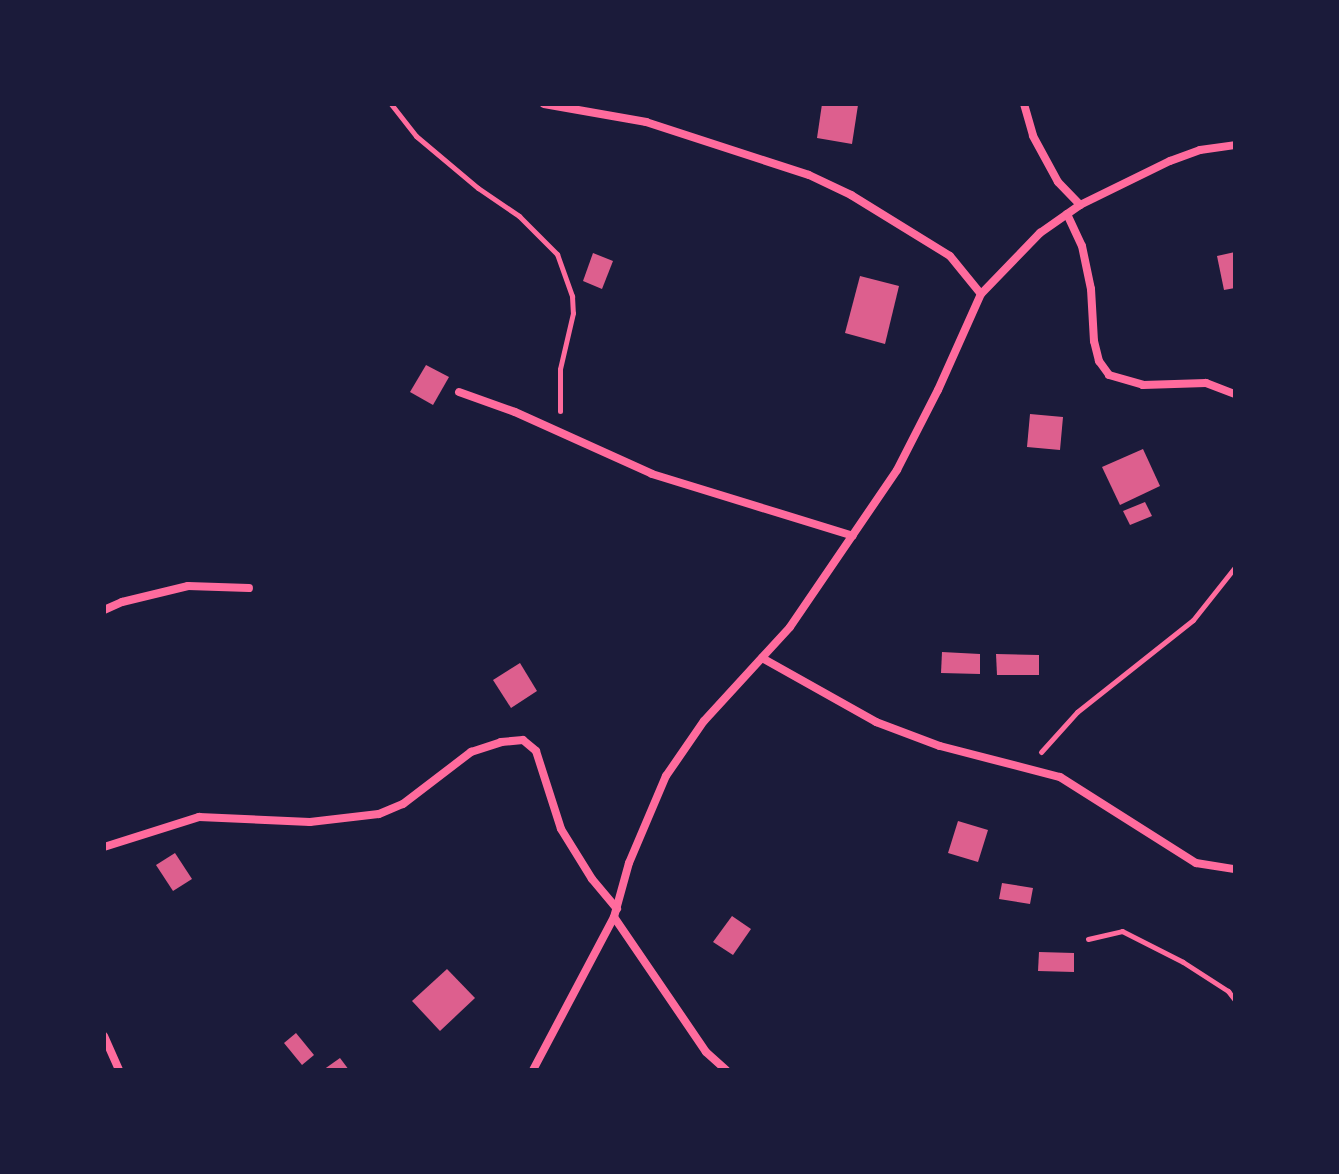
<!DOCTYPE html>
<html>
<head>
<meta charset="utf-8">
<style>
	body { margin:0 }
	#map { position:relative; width:1339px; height:1174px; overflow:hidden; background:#1b1b3a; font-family:Literata,serif }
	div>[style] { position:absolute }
	.building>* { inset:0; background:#dd5f8e }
	.path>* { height:5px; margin:-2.5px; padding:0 2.5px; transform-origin:2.5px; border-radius:2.5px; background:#ff6b9d }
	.minor>* { height:8px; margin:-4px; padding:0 4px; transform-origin:4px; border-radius:4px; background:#ff6b9d }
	span { translate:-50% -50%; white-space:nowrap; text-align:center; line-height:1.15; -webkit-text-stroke:6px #1b1b3a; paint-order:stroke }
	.frame { position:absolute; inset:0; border:106px solid #1b1b3a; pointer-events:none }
</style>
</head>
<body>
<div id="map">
	<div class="building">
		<i style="clip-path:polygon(822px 104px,858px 105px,852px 144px,817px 138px)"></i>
		<i style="clip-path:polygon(1235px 252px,1235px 288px,1224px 290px,1217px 256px)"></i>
		<i style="clip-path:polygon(593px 253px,613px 261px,602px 289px,583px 281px)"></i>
		<i style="clip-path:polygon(860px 276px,899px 286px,885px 344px,845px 333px)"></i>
		<i style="clip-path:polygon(426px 365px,449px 377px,433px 405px,410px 392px)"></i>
		<i style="clip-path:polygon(1030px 414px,1063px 417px,1060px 450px,1027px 447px)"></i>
		<i style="clip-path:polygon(1143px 449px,1160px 486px,1120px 505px,1102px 467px)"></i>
		<i style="clip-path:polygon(1145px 502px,1152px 516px,1130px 525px,1123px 511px)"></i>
		<i style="clip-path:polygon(942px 652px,980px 654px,980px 674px,941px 673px)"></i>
		<i style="clip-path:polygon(996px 654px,1039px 655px,1039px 675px,997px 675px)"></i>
		<i style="clip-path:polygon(520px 663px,537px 691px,511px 708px,493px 680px)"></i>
		<i style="clip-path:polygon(958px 821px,988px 830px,978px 862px,948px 853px)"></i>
		<i style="clip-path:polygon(175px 853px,192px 879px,173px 891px,156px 865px)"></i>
		<i style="clip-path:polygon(1002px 883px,1033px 888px,1030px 904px,999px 899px)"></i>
		<i style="clip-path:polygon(732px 916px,751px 929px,733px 955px,713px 942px)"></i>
		<i style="clip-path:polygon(1039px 952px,1074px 953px,1074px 972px,1038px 971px)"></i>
		<i style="clip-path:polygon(447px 969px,475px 998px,440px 1031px,412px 1001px)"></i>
		<i style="clip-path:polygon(296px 1033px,314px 1055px,302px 1065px,284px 1043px)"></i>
		<i style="clip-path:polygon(340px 1058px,349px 1070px,323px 1070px)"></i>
	</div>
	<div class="path">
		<i style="left:391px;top:104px;width:41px;rotate:52deg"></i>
		<i style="left:416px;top:136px;width:81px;rotate:40deg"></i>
		<i style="left:478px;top:188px;width:50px;rotate:34.3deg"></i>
		<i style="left:519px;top:216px;width:54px;rotate:45deg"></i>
		<i style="left:557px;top:254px;width:45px;rotate:70.3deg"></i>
		<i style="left:572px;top:296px;width:17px;rotate:87deg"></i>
		<i style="left:573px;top:313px;width:57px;rotate:103.1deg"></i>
		<i style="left:560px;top:369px;width:42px;rotate:90deg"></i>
		<i style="left:1041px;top:752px;width:54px;rotate:-48deg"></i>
		<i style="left:1077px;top:712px;width:148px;rotate:-38.4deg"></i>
		<i style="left:1193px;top:620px;width:68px;rotate:-51.6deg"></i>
		<i style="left:1088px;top:939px;width:35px;rotate:-13deg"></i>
		<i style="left:1122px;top:931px;width:68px;rotate:26.9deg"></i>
		<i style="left:1183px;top:962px;width:54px;rotate:32.8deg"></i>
		<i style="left:1228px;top:991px;width:11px;rotate:52deg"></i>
	</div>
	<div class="minor">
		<i style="left:544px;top:104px;width:104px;rotate:10deg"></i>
		<i style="left:646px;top:122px;width:171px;rotate:18deg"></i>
		<i style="left:809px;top:175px;width:47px;rotate:25.5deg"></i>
		<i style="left:851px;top:195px;width:116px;rotate:31.6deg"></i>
		<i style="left:950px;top:256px;width:49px;rotate:50.8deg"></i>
		<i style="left:1024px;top:104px;width:33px;rotate:74deg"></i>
		<i style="left:1033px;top:136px;width:52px;rotate:61.5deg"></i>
		<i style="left:1058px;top:182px;width:32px;rotate:46deg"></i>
		<i style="left:1067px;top:214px;width:35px;rotate:65deg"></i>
		<i style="left:1082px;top:246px;width:44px;rotate:78.2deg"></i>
		<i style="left:1091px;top:289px;width:52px;rotate:86.7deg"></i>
		<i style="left:1094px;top:341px;width:21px;rotate:76deg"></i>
		<i style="left:1099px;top:361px;width:17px;rotate:54deg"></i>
		<i style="left:1109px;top:375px;width:35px;rotate:16deg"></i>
		<i style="left:1143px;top:385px;width:63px;rotate:-1.8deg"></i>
		<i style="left:1206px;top:383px;width:31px;rotate:21deg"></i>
		<i style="left:459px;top:392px;width:59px;rotate:19.7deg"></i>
		<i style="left:515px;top:412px;width:150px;rotate:24.3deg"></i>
		<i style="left:652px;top:474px;width:210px;rotate:17.1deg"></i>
		<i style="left:104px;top:610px;width:20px;rotate:-24deg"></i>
		<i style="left:122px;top:602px;width:68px;rotate:-13.6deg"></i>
		<i style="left:188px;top:586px;width:61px;rotate:1.9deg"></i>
		<i style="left:762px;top:658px;width:131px;rotate:29.3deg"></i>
		<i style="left:876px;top:722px;width:68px;rotate:20.6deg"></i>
		<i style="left:940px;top:746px;width:124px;rotate:14.5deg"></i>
		<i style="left:1060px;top:777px;width:161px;rotate:32.3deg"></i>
		<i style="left:1196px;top:863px;width:39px;rotate:9deg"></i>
		<i style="left:104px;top:847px;width:100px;rotate:-17.5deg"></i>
		<i style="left:199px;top:817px;width:111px;rotate:2.6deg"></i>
		<i style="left:310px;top:822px;width:69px;rotate:-6.6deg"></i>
		<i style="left:379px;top:814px;width:26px;rotate:-23deg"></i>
		<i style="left:403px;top:804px;width:86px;rotate:-37.4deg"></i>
		<i style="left:471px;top:752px;width:32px;rotate:-18deg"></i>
		<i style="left:501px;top:742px;width:22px;rotate:-5deg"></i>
		<i style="left:523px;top:740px;width:17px;rotate:40deg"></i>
		<i style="left:536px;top:751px;width:82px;rotate:72.2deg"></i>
		<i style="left:561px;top:829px;width:59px;rotate:58.2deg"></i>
		<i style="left:592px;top:879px;width:39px;rotate:50deg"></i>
		<i style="left:614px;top:917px;width:163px;rotate:55.7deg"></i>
		<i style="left:706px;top:1052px;width:27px;rotate:42deg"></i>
		<i style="left:104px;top:1036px;width:37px;rotate:66deg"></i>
		<i style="left:533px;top:1070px;width:173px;rotate:-62.1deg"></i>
		<i style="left:614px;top:917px;width:56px;rotate:-74.5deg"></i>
		<i style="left:629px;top:863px;width:95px;rotate:-67deg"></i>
		<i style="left:666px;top:776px;width:67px;rotate:-55.4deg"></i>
		<i style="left:704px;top:721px;width:127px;rotate:-47.5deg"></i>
		<i style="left:790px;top:627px;width:190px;rotate:-55.7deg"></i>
		<i style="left:897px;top:470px;width:90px;rotate:-62.9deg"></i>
		<i style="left:938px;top:390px;width:105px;rotate:-65.9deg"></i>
		<i style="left:981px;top:294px;width:85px;rotate:-46deg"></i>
		<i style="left:1040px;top:233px;width:49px;rotate:-35deg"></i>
		<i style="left:1080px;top:205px;width:100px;rotate:-26.1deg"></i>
		<i style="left:1170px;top:161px;width:32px;rotate:-20deg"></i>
		<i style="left:1200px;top:150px;width:35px;rotate:-8deg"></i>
	</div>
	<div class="frame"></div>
</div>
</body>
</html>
